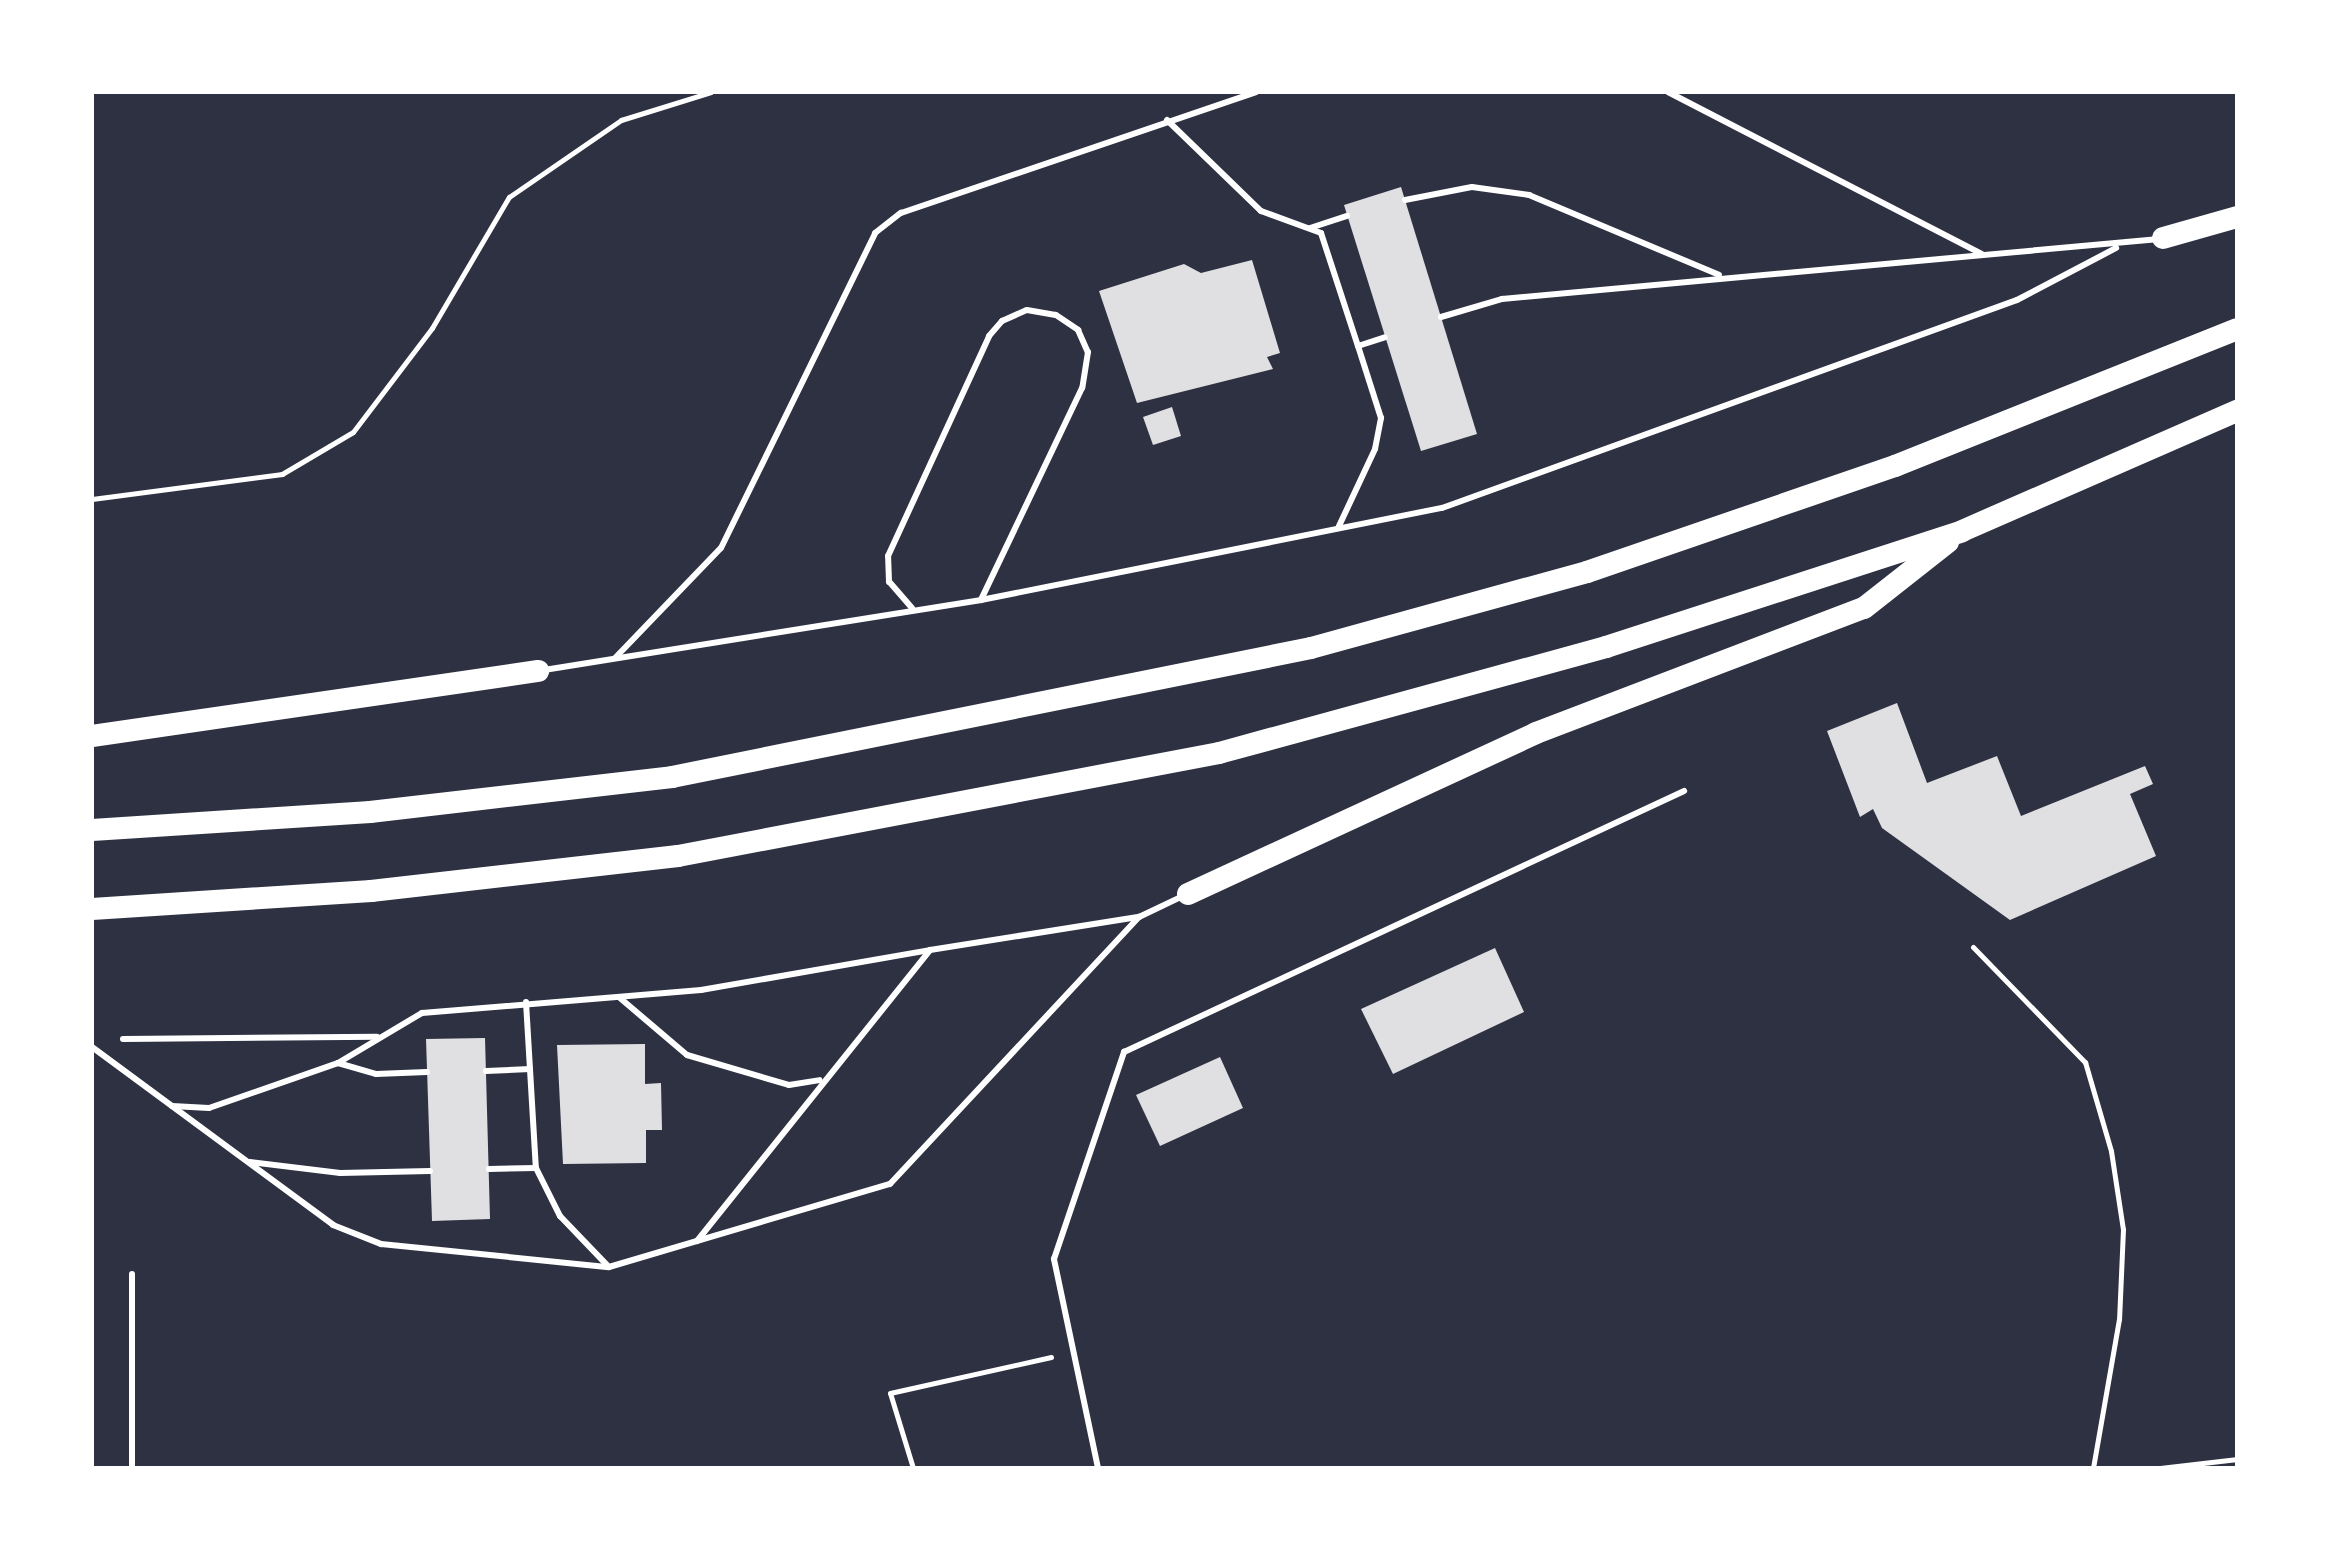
<!DOCTYPE html>
<html>
<head>
<meta charset="utf-8">
<style>
	body { margin:0 }
	#map { position:relative; width:2329px; height:1560px; overflow:hidden; background:#2d3142; font-family:"Open Sans",sans-serif }
	div>[style] { position:absolute }
	.building>* { inset:0; background:#e0e0e3 }
	.path>* { height:5px; margin:-2.5px; padding:0 2.5px; transform-origin:2.5px; border-radius:2.5px; background:#fff }
	.service>* { height:6px; margin:-3px; padding:0 3px; transform-origin:3px; border-radius:3px; background:#fff }
	.trunk>* { height:22px; margin:-11px; padding:0 11px; transform-origin:11px; border-radius:11px; background:#fff }
	span { translate:-50% -50%; white-space:nowrap; text-align:center; line-height:1.15; -webkit-text-stroke:6px #fff; paint-order:stroke }
	.frame { position:absolute; inset:0; border:94px solid #fff; pointer-events:none }
</style>
</head>
<body>
<div id="map">
	<div class="building">
		<i style="clip-path:polygon(1401px 187px,1477px 434px,1421px 451px,1344px 205px)"></i>
		<i style="clip-path:polygon(1252px 260px,1280px 353px,1267px 357px,1273px 369px,1137px 403px,1099px 291px,1184px 264px,1201px 273px)"></i>
		<i style="clip-path:polygon(1172px 407px,1181px 436px,1153px 445px,1143px 417px)"></i>
		<i style="clip-path:polygon(1897px 703px,1927px 783px,1997px 756px,2021px 816px,2145px 766px,2153px 784px,2130px 794px,2156px 856px,2010px 920px,1882px 828px,1873px 809px,1860px 817px,1827px 731px)"></i>
		<i style="clip-path:polygon(1495px 948px,1524px 1012px,1393px 1074px,1361px 1009px)"></i>
		<i style="clip-path:polygon(485px 1038px,490px 1219px,432px 1221px,426px 1039px)"></i>
		<i style="clip-path:polygon(645px 1044px,645px 1084px,661px 1083px,662px 1130px,646px 1130px,646px 1163px,563px 1164px,557px 1045px)"></i>
		<i style="clip-path:polygon(1220px 1057px,1243px 1108px,1160px 1146px,1136px 1095px)"></i>
	</div>
	<div class="path">
		<i style="left:92px;top:499px;width:192px;rotate:-7.5deg"></i>
		<i style="left:282px;top:474px;width:82px;rotate:-30.6deg"></i>
		<i style="left:353px;top:432px;width:131px;rotate:-52.8deg"></i>
		<i style="left:432px;top:328px;width:152px;rotate:-59.6deg"></i>
		<i style="left:509px;top:197px;width:136px;rotate:-34.5deg"></i>
		<i style="left:621px;top:120px;width:94px;rotate:-17.3deg"></i>
		<i style="left:1973px;top:947px;width:161px;rotate:45.8deg"></i>
		<i style="left:2085px;top:1062px;width:93px;rotate:73.7deg"></i>
		<i style="left:2111px;top:1151px;width:79px;rotate:81.3deg"></i>
		<i style="left:2123px;top:1229px;width:90px;rotate:92.5deg"></i>
		<i style="left:2119px;top:1319px;width:151px;rotate:99.9deg"></i>
		<i style="left:913px;top:1468px;width:78px;rotate:-107deg"></i>
		<i style="left:890px;top:1393px;width:165px;rotate:-12.6deg"></i>
		<i style="left:2160px;top:1468px;width:78px;rotate:-6.7deg"></i>
	</div>
	<div class="service">
		<i style="left:1668px;top:92px;width:353px;rotate:27.3deg"></i>
		<i style="left:1167px;top:120px;width:131px;rotate:44.1deg"></i>
		<i style="left:1261px;top:211px;width:64px;rotate:20.1deg"></i>
		<i style="left:1321px;top:233px;width:119px;rotate:71.9deg"></i>
		<i style="left:1358px;top:346px;width:28px;rotate:-18deg"></i>
		<i style="left:1405px;top:200px;width:68px;rotate:-11deg"></i>
		<i style="left:1472px;top:187px;width:58px;rotate:8deg"></i>
		<i style="left:1529px;top:195px;width:206px;rotate:22.8deg"></i>
		<i style="left:1310px;top:228px;width:39px;rotate:-18deg"></i>
		<i style="left:1441px;top:317px;width:64px;rotate:-16.4deg"></i>
		<i style="left:1502px;top:299px;width:660px;rotate:-5.22deg"></i>
		<i style="left:1339px;top:526px;width:85px;rotate:-64.9deg"></i>
		<i style="left:1375px;top:449px;width:32px;rotate:-79deg"></i>
		<i style="left:1381px;top:418px;width:76px;rotate:-107.7deg"></i>
		<i style="left:912px;top:608px;width:35px;rotate:-131deg"></i>
		<i style="left:889px;top:582px;width:26px;rotate:-92deg"></i>
		<i style="left:888px;top:556px;width:242px;rotate:-65.3deg"></i>
		<i style="left:989px;top:336px;width:20px;rotate:-49deg"></i>
		<i style="left:1002px;top:321px;width:27px;rotate:-24deg"></i>
		<i style="left:1027px;top:310px;width:29px;rotate:10deg"></i>
		<i style="left:1056px;top:315px;width:27px;rotate:34deg"></i>
		<i style="left:1078px;top:330px;width:24px;rotate:66deg"></i>
		<i style="left:1088px;top:352px;width:36px;rotate:99deg"></i>
		<i style="left:1082px;top:388px;width:235px;rotate:115.5deg"></i>
		<i style="left:616px;top:657px;width:151px;rotate:-46.1deg"></i>
		<i style="left:721px;top:548px;width:351px;rotate:-63.9deg"></i>
		<i style="left:875px;top:233px;width:33px;rotate:-38deg"></i>
		<i style="left:901px;top:213px;width:375px;rotate:-18.8deg"></i>
		<i style="left:544px;top:670px;width:443px;rotate:-9.1deg"></i>
		<i style="left:981px;top:600px;width:470px;rotate:-11.3deg"></i>
		<i style="left:1442px;top:508px;width:611px;rotate:-19.89deg"></i>
		<i style="left:2017px;top:300px;width:112px;rotate:-27.7deg"></i>
		<i style="left:620px;top:998px;width:88px;rotate:40.4deg"></i>
		<i style="left:687px;top:1055px;width:106px;rotate:16.4deg"></i>
		<i style="left:789px;top:1085px;width:31px;rotate:-9deg"></i>
		<i style="left:526px;top:1002px;width:166px;rotate:86.6deg"></i>
		<i style="left:536px;top:1168px;width:54px;rotate:63.4deg"></i>
		<i style="left:560px;top:1216px;width:68px;rotate:46.2deg"></i>
		<i style="left:123px;top:1039px;width:254px;rotate:-0.5deg"></i>
		<i style="left:92px;top:1047px;width:300px;rotate:36.4deg"></i>
		<i style="left:333px;top:1225px;width:52px;rotate:21.6deg"></i>
		<i style="left:381px;top:1244px;width:229px;rotate:5.8deg"></i>
		<i style="left:609px;top:1267px;width:293px;rotate:-16.5deg"></i>
		<i style="left:890px;top:1184px;width:365px;rotate:-47deg"></i>
		<i style="left:338px;top:1063px;width:40px;rotate:16deg"></i>
		<i style="left:376px;top:1074px;width:51px;rotate:-2.2deg"></i>
		<i style="left:486px;top:1071px;width:44px;rotate:-2.6deg"></i>
		<i style="left:172px;top:1106px;width:37px;rotate:3deg"></i>
		<i style="left:209px;top:1108px;width:137px;rotate:-19.2deg"></i>
		<i style="left:338px;top:1063px;width:98px;rotate:-30.8deg"></i>
		<i style="left:422px;top:1013px;width:280px;rotate:-4.7deg"></i>
		<i style="left:701px;top:990px;width:232px;rotate:-9.9deg"></i>
		<i style="left:250px;top:1162px;width:91px;rotate:7deg"></i>
		<i style="left:340px;top:1173px;width:90px;rotate:-1.3deg"></i>
		<i style="left:489px;top:1169px;width:47px;rotate:-1.2deg"></i>
		<i style="left:697px;top:1241px;width:373px;rotate:-51.3deg"></i>
		<i style="left:930px;top:950px;width:212px;rotate:-9deg"></i>
		<i style="left:1139px;top:917px;width:49px;rotate:-25.5deg"></i>
		<i style="left:132px;top:1274px;width:194px;rotate:90deg"></i>
		<i style="left:1098px;top:1468px;width:214px;rotate:-101.9deg"></i>
		<i style="left:1054px;top:1259px;width:219px;rotate:-71.3deg"></i>
		<i style="left:1124px;top:1052px;width:618px;rotate:-24.99deg"></i>
	</div>
	<div class="trunk">
		<i style="left:2163px;top:238px;width:77px;rotate:-15.8deg"></i>
		<i style="left:92px;top:736px;width:451px;rotate:-8.3deg"></i>
		<i style="left:92px;top:830px;width:279px;rotate:-3.7deg"></i>
		<i style="left:370px;top:812px;width:304px;rotate:-6.6deg"></i>
		<i style="left:672px;top:777px;width:652px;rotate:-11.41deg"></i>
		<i style="left:1311px;top:648px;width:286px;rotate:-15.4deg"></i>
		<i style="left:1587px;top:572px;width:326px;rotate:-19deg"></i>
		<i style="left:1895px;top:466px;width:368px;rotate:-21.8deg"></i>
		<i style="left:1188px;top:894px;width:383px;rotate:-24.8deg"></i>
		<i style="left:1536px;top:733px;width:351px;rotate:-20.9deg"></i>
		<i style="left:1864px;top:608px;width:107px;rotate:-38.2deg"></i>
		<i style="left:92px;top:909px;width:280px;rotate:-3.7deg"></i>
		<i style="left:371px;top:891px;width:309px;rotate:-6.5deg"></i>
		<i style="left:678px;top:856px;width:551px;rotate:-10.78deg"></i>
		<i style="left:1219px;top:753px;width:401px;rotate:-15.3deg"></i>
		<i style="left:1606px;top:647px;width:374px;rotate:-18deg"></i>
		<i style="left:1962px;top:531px;width:300px;rotate:-23.6deg"></i>
	</div>
	<div class="frame"></div>
</div>
</body>
</html>
